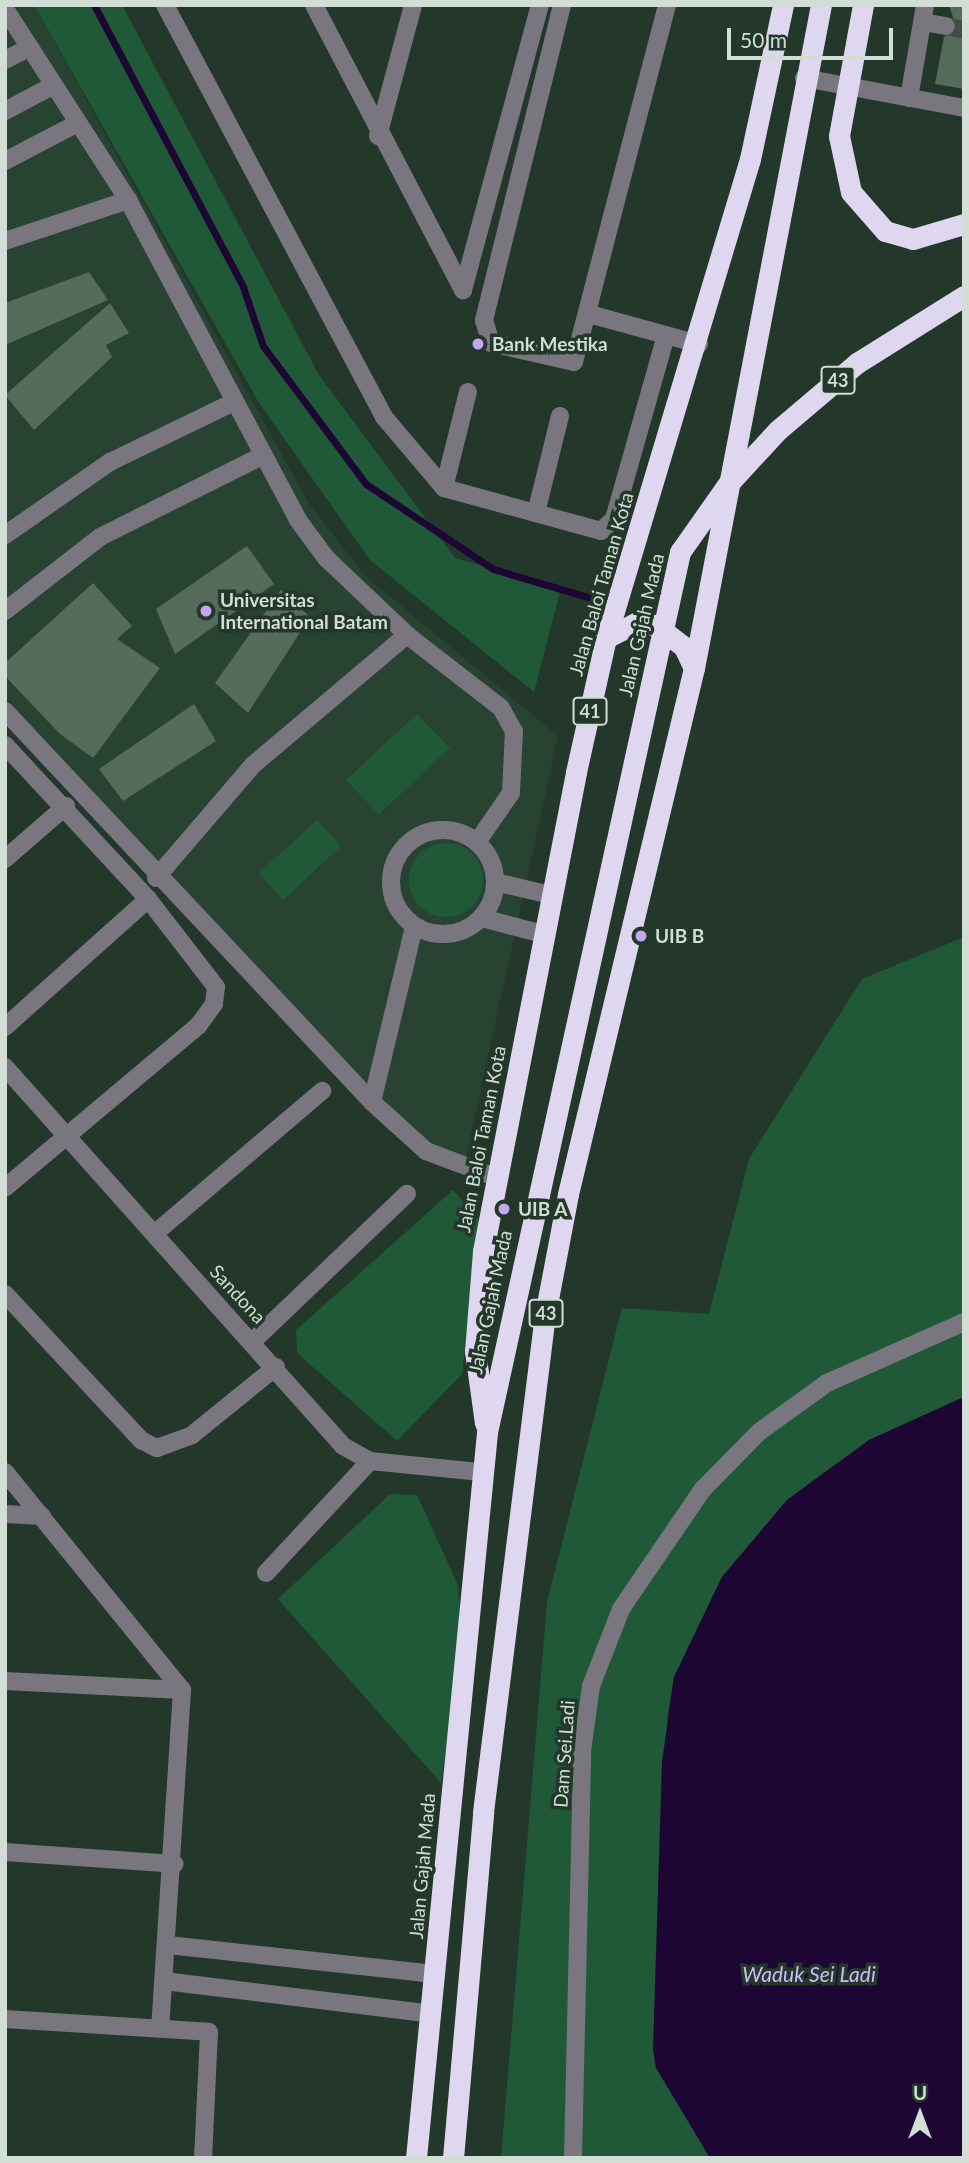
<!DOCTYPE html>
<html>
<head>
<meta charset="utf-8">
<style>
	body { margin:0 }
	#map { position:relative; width:969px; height:2163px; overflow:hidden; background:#23372a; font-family:Lato,sans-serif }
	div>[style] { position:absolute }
	.built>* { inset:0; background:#294332 }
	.green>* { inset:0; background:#1f5938 }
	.round { border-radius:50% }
	.water>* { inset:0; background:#1d0634 }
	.stream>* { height:7px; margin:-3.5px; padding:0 3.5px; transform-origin:3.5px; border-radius:3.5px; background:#1d0634 }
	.building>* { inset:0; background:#556b5c }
	.minor-tunnel>* { height:18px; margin-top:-9px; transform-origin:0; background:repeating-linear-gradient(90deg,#3d5044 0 18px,transparent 0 27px) }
	.minor>* { height:18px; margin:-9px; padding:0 9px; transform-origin:9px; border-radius:9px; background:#7a7680 }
	.minor>.ring { margin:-9px; padding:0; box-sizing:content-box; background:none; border:18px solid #7a7680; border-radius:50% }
	.highway>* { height:21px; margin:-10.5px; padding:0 10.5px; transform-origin:10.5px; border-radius:10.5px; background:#dfd6ef }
	.dots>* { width:19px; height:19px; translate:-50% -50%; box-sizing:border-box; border:4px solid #23372a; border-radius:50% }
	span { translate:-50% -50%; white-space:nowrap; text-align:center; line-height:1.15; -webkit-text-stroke:7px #23372a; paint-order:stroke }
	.shield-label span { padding:2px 5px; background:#23372a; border:2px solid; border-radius:5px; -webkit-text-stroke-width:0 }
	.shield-label { font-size:18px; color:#d1ddd5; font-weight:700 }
	.poi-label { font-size:19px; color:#d1ddd5; font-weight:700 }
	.left { translate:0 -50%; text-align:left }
	.street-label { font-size:19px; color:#d1ddd5 }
	.water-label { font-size:21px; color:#d1b8f8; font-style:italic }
	.frame { position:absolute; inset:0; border:7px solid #d1ddd5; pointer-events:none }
	.north { position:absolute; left:885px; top:2079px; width:70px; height:70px; -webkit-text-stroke:5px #23372a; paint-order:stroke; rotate:0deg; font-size:19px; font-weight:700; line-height:28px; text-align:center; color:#d1ddd5 }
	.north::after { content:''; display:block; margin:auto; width:24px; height:32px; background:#d1ddd5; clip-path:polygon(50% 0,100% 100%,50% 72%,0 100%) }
	.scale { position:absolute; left:727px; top:28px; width:166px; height:32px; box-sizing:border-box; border:4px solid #d1ddd5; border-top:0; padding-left:9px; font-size:21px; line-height:24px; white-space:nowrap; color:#d1ddd5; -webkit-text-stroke:5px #23372a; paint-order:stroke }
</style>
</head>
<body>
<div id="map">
	<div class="built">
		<i style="clip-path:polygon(5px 5px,34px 5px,308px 502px,365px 576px,558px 736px,464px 1167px,436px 1161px,5px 717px)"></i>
	</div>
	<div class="green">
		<i style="clip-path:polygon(34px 5px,122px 5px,319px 375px,455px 558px,561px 588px,534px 692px,370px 560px,259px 403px)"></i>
		<i style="clip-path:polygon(417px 714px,450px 748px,379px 814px,346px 780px)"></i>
		<i style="clip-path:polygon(317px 820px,341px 846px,283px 900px,259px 873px)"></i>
		<i class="round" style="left:409px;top:843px;width:74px;height:74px"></i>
		<i style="clip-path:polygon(964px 937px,964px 1397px,869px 1440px,787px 1500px,722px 1577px,674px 1677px,667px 1716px,704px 2149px,710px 2158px,501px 2158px,547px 1602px,622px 1308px,709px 1314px,749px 1159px,862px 979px)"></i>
		<i style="clip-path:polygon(453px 1190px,480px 1221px,462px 1374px,397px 1441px,297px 1353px,296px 1330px)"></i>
		<i style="clip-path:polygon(390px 1494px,417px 1495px,458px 1585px,462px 1640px,441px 1783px,278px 1599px)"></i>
	</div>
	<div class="water">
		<i style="clip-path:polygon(964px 1397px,964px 2158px,710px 2158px,656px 2068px,653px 2049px,662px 1762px,674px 1677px,722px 1577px,787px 1500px,869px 1440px)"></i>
	</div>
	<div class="stream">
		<i style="left:94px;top:5px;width:319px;rotate:62.1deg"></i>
		<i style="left:243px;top:287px;width:62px;rotate:71.3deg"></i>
		<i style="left:263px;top:346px;width:172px;rotate:53.3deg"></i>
		<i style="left:366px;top:484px;width:153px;rotate:33.8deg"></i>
		<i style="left:493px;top:569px;width:102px;rotate:16.5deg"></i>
	</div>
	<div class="building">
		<i style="clip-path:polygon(949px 5px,964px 5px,964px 89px,935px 84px,944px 37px,957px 29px)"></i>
		<i style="clip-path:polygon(89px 272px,108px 300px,5px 345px,5px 303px)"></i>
		<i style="clip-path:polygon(110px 303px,129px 333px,106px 345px,112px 357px,34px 430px,5px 395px)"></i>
		<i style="clip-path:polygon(247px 546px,274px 584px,175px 654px,156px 609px)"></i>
		<i style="clip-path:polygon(93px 583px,132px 626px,117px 639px,160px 668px,93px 758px,60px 734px,5px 676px,5px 663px)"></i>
		<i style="clip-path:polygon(281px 590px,310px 617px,248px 713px,215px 683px)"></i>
		<i style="clip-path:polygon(194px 704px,216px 741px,123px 801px,99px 769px)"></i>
	</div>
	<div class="minor-tunnel">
		<i style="left:946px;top:26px;width:18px;rotate:13deg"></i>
	</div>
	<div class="minor">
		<i style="left:165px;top:5px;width:467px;rotate:62deg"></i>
		<i style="left:384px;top:417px;width:93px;rotate:49.8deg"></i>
		<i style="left:444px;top:488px;width:163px;rotate:15.3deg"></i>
		<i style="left:601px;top:531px;width:18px;rotate:-43deg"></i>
		<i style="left:614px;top:519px;width:191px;rotate:-74.2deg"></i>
		<i style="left:314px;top:5px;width:322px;rotate:62.4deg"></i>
		<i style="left:562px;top:5px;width:325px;rotate:103.9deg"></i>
		<i style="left:484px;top:320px;width:24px;rotate:73deg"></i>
		<i style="left:491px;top:343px;width:85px;rotate:12.9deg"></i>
		<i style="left:574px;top:362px;width:369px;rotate:-75.4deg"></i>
		<i style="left:5px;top:9px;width:227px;rotate:57.2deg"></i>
		<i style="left:128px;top:200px;width:362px;rotate:62deg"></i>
		<i style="left:298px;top:520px;width:47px;rotate:53.6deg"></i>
		<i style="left:326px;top:558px;width:112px;rotate:43.5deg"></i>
		<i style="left:407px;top:635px;width:119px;rotate:37.8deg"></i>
		<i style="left:501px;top:708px;width:26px;rotate:61deg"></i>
		<i style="left:514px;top:731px;width:62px;rotate:92.8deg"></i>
		<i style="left:511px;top:793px;width:60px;rotate:124.8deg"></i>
		<i style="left:923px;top:22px;width:23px;rotate:10deg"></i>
		<i style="left:5px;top:60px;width:28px;rotate:-27deg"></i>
		<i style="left:804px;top:78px;width:163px;rotate:10.6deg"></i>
		<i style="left:909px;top:98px;width:94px;rotate:-80.2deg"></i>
		<i style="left:5px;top:111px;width:55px;rotate:-28deg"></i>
		<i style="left:378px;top:136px;width:136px;rotate:-75deg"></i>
		<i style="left:5px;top:161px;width:82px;rotate:-27.5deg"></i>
		<i style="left:5px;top:241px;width:130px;rotate:-18.4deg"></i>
		<i style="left:463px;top:290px;width:295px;rotate:-74.9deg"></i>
		<i style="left:589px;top:314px;width:114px;rotate:15.3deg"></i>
		<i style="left:444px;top:488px;width:99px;rotate:-76deg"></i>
		<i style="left:536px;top:513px;width:100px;rotate:-76.1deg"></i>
		<i style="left:5px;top:535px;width:128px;rotate:-34.8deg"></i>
		<i style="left:110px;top:462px;width:138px;rotate:-25.8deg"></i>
		<i style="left:5px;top:611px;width:120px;rotate:-37.9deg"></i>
		<i style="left:100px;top:537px;width:183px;rotate:-26.6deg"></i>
		<i style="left:5px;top:711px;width:536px;rotate:46.81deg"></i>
		<i style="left:372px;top:1102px;width:180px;rotate:-76.5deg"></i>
		<i style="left:5px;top:745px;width:210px;rotate:47.1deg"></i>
		<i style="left:148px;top:899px;width:111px;rotate:52.3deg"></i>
		<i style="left:216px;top:987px;width:17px;rotate:97deg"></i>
		<i style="left:214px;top:1004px;width:26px;rotate:126deg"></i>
		<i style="left:199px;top:1025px;width:253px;rotate:140deg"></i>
		<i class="ring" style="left:391px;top:830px;width:86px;height:86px"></i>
		<i style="left:5px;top:859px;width:81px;rotate:-41deg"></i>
		<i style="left:156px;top:878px;width:149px;rotate:-49.4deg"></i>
		<i style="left:253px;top:765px;width:202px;rotate:-40.2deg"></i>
		<i style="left:495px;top:882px;width:57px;rotate:13.1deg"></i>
		<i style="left:482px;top:918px;width:63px;rotate:14.7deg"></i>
		<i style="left:5px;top:1027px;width:192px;rotate:-41.8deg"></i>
		<i style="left:5px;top:1067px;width:508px;rotate:48.27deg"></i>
		<i style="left:343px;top:1446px;width:31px;rotate:29deg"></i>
		<i style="left:370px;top:1461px;width:112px;rotate:5.7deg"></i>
		<i style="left:372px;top:1102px;width:73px;rotate:42.2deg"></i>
		<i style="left:426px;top:1151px;width:77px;rotate:20.6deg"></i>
		<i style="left:154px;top:1234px;width:221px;rotate:-40.4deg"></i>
		<i style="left:5px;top:1294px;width:200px;rotate:47deg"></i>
		<i style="left:141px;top:1440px;width:18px;rotate:27deg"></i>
		<i style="left:157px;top:1448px;width:37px;rotate:-20deg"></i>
		<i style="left:192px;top:1435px;width:108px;rotate:-39deg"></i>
		<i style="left:253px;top:1341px;width:213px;rotate:-43.7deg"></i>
		<i style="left:5px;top:1472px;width:281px;rotate:50.9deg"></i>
		<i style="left:182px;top:1690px;width:339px;rotate:93.7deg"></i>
		<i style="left:5px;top:1514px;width:37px;rotate:3deg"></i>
		<i style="left:266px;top:1573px;width:153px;rotate:-47.1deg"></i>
		<i style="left:5px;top:1681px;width:177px;rotate:2.9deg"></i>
		<i style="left:5px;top:1852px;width:170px;rotate:4deg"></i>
		<i style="left:168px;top:1945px;width:268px;rotate:6.2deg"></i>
		<i style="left:164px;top:1981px;width:269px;rotate:7deg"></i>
		<i style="left:5px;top:2019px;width:204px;rotate:3.6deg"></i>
		<i style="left:209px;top:2032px;width:126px;rotate:92.7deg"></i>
		<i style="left:573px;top:2158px;width:407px;rotate:-88.7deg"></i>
		<i style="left:582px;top:1751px;width:66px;rotate:-82.1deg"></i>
		<i style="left:591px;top:1686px;width:83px;rotate:-68.7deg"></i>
		<i style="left:621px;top:1609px;width:145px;rotate:-55.7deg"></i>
		<i style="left:703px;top:1489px;width:80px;rotate:-45.5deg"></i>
		<i style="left:759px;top:1432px;width:84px;rotate:-35.8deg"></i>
		<i style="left:827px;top:1383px;width:150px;rotate:-24deg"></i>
	</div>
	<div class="highway">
		<i style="left:863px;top:5px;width:133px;rotate:100.4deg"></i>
		<i style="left:839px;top:136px;width:57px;rotate:77.9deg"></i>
		<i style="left:851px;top:192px;width:52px;rotate:48.9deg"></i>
		<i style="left:885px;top:231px;width:29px;rotate:16deg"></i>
		<i style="left:913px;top:239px;width:53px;rotate:-16.4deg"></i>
		<i style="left:606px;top:638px;width:34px;rotate:-27deg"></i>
		<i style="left:636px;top:623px;width:19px;rotate:6deg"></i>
		<i style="left:655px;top:625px;width:36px;rotate:37deg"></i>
		<i style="left:684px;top:647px;width:23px;rotate:65deg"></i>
		<i style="left:485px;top:1423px;width:73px;rotate:-97.9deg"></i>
		<i style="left:475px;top:1351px;width:100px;rotate:-85.4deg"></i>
		<i style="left:483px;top:1251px;width:488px;rotate:-79deg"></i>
		<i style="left:576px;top:772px;width:137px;rotate:-77.4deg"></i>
		<i style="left:606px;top:638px;width:500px;rotate:-73.27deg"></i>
		<i style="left:750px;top:159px;width:157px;rotate:-77.9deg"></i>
		<i style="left:416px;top:2158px;width:729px;rotate:-84.41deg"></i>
		<i style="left:487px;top:1432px;width:901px;rotate:-77.63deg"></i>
		<i style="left:680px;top:552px;width:83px;rotate:-54.8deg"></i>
		<i style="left:728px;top:484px;width:74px;rotate:-47.2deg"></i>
		<i style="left:778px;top:430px;width:104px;rotate:-40.3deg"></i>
		<i style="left:857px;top:363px;width:126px;rotate:-32.1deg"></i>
		<i style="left:453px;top:2158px;width:347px;rotate:-85deg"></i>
		<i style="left:483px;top:1812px;width:496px;rotate:-82.9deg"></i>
		<i style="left:544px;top:1320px;width:128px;rotate:-79.2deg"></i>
		<i style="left:568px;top:1194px;width:541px;rotate:-76.53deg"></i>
		<i style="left:694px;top:668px;width:675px;rotate:-79.16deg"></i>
	</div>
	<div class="dots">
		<i style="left:478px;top:344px;background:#c4a7f1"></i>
		<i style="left:206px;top:611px;background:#c4a7f1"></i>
		<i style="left:641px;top:936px;background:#c4a7f1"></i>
		<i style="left:504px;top:1209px;background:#c4a7f1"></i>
	</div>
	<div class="shield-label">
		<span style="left:838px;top:380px">43</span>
		<span style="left:590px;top:711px">41</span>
		<span style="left:546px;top:1313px">43</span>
	</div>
	<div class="poi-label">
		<span class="left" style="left:492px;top:344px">Bank Mestika</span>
		<span class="left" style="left:220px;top:611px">Universitas<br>International Batam</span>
		<span class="left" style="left:655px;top:936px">UIB B</span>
		<span class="left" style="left:518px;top:1209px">UIB A</span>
	</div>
	<div class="street-label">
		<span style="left:601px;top:584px;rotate:-74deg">Jalan Baloi Taman Kota</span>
		<span style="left:641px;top:625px;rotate:-77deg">Jalan Gajah Mada</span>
		<span style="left:481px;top:1139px;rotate:-79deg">Jalan Baloi Taman Kota</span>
		<span style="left:238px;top:1294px;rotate:47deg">Sandona</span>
		<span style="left:490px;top:1302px;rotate:-78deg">Jalan Gajah Mada</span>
		<span style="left:564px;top:1754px;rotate:-86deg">Dam Sei.Ladi</span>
		<span style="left:422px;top:1866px;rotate:-85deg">Jalan Gajah Mada</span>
	</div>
	<div class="water-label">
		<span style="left:809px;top:1974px">Waduk Sei Ladi</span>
	</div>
	<div class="frame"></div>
	<div class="north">U</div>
	<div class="scale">50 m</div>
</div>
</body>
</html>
